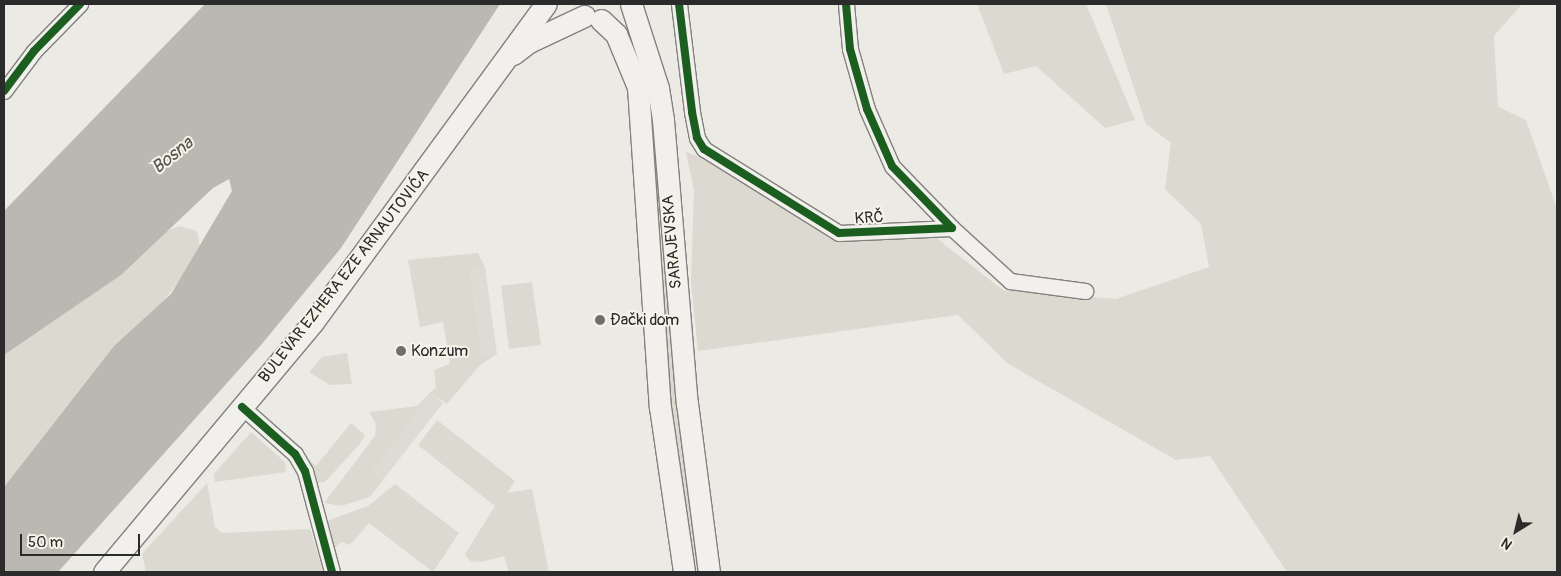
<!DOCTYPE html>
<html>
<head>
<meta charset="utf-8">
<style>
	body { margin:0 }
	#map { position:relative; width:1561px; height:576px; overflow:hidden; background:#eceae4; font-family:Pangolin,sans-serif }
	div>[style] { position:absolute }
	.built>* { inset:0; background:#dddbd3 }
	.green>* { inset:0; background:#dcd9d1 }
	.water>* { inset:0; background:#bab8b0 }
	.roads { filter:drop-shadow(1px 0 #82817e) drop-shadow(-1px 0 #82817e) drop-shadow(0 1px #82817e) drop-shadow(0 -1px #82817e) }
	.minor>* { height:15px; margin:-7.5px; padding:0 7.5px; transform-origin:7.5px; border-radius:7.5px; background:#f1f0ec }
	.secondary>* { height:21px; margin:-10.5px; padding:0 10.5px; transform-origin:10.5px; border-radius:10.5px; background:#f1f0ec }
	.cycleway>* { height:8px; margin:-4px; padding:0 4px; transform-origin:4px; border-radius:4px; background:#1b5e20 }
	.dots>* { width:14px; height:14px; translate:-50% -50%; box-sizing:border-box; border:2px solid #f7f3e8; border-radius:50% }
	span { translate:-50% -50%; white-space:nowrap; text-align:center; line-height:1.15; -webkit-text-stroke:4px #f7f3e8; paint-order:stroke }
	.street-label { font-size:16px; color:#2b2b2b }
	.poi-label { font-size:16px; color:#2b2b2b }
	.left { translate:0 -50%; text-align:left }
	.water-label { font-size:18px; color:#555552; font-style:italic }
	.frame { position:absolute; inset:0; border:5px solid #2b2b2b; pointer-events:none }
	.north { position:absolute; left:1491px; top:506px; width:50px; height:50px; -webkit-text-stroke:4px #f7f3e8; paint-order:stroke; rotate:216deg; font-size:14px; font-weight:700; line-height:20px; text-align:center; color:#2b2b2b }
	.north::after { content:''; display:block; margin:auto; width:18px; height:22px; background:#2b2b2b; clip-path:polygon(50% 0,100% 100%,50% 72%,0 100%) }
	.scale { position:absolute; left:20px; top:534px; width:120px; height:22px; box-sizing:border-box; border:2px solid #2b2b2b; border-top:0; padding-left:6px; font-size:15px; line-height:18px; white-space:nowrap; color:#2b2b2b; -webkit-text-stroke:4px #f7f3e8; paint-order:stroke }
</style>
</head>
<body>
<div id="map">
	<div class="built">
		<i style="clip-path:polygon(485px 267px,497px 354px,482px 356px,470px 269px)"></i>
		<i style="clip-path:polygon(432px 394px,443px 403px,383px 480px,372px 472px)"></i>
	</div>
	<div class="green">
		<i style="clip-path:polygon(977px 4px,1086px 4px,1135px 120px,1105px 128px,1036px 66px,1004px 74px)"></i>
		<i style="clip-path:polygon(1106px 4px,1522px 4px,1494px 36px,1498px 107px,1526px 120px,1557px 209px,1557px 572px,1287px 572px,1210px 456px,1176px 460px,1007px 363px,958px 315px,698px 351px,691px 282px,694px 190px,686px 152px,736px 170px,839px 237px,935px 237px,1003px 290px,1116px 299px,1209px 267px,1201px 224px,1165px 189px,1171px 143px,1146px 124px)"></i>
		<i style="clip-path:polygon(651px 86px,701px 572px,697px 572px,670px 415px)"></i>
		<i style="clip-path:polygon(179px 226px,197px 231px,200px 247px,185px 273px,156px 311px,114px 346px,4px 487px,4px 355px,121px 275px,159px 234px)"></i>
		<i style="clip-path:polygon(478px 253px,485px 267px,470px 269px,482px 356px,497px 354px,479px 366px,447px 404px,432px 394px,372px 472px,383px 480px,370px 497px,341px 506px,324px 503px,375px 436px,376px 424px,369px 412px,417px 406px,436px 387px,434px 370px,450px 364px,443px 322px,420px 327px,408px 260px)"></i>
		<i style="clip-path:polygon(532px 282px,541px 345px,509px 349px,501px 286px)"></i>
		<i style="clip-path:polygon(347px 353px,352px 384px,330px 385px,309px 372px,322px 357px)"></i>
		<i style="clip-path:polygon(437px 420px,515px 481px,507px 493px,532px 489px,549px 572px,509px 572px,504px 556px,481px 562px,470px 561px,465px 554px,495px 506px,418px 445px)"></i>
		<i style="clip-path:polygon(351px 423px,365px 435px,359px 445px,325px 482px,316px 483px,303px 455px,316px 466px)"></i>
		<i style="clip-path:polygon(251px 432px,285px 462px,286px 472px,215px 482px,214px 474px)"></i>
		<i style="clip-path:polygon(207px 483px,215px 527px,222px 533px,310px 529px,323px 572px,146px 572px,142px 554px)"></i>
		<i style="clip-path:polygon(395px 484px,459px 533px,433px 572px,369px 523px,350px 545px,342px 542px,333px 549px,324px 522px,368px 506px)"></i>
	</div>
	<div class="water">
		<i style="clip-path:polygon(205px 4px,500px 4px,341px 248px,261px 345px,58px 572px,4px 572px,4px 487px,114px 346px,171px 294px,232px 191px,229px 179px,213px 188px,121px 275px,4px 355px,4px 211px)"></i>
	</div>
	<div class="roads">
		<div class="minor">
			<i style="left:679px;top:4px;width:109px;rotate:83.1deg"></i>
			<i style="left:692px;top:112px;width:26px;rotate:79deg"></i>
			<i style="left:697px;top:138px;width:13px;rotate:58deg"></i>
			<i style="left:704px;top:149px;width:159px;rotate:31.9deg"></i>
			<i style="left:839px;top:233px;width:113px;rotate:-2.5deg"></i>
			<i style="left:952px;top:228px;width:86px;rotate:-134.1deg"></i>
			<i style="left:892px;top:166px;width:62px;rotate:-113.7deg"></i>
			<i style="left:867px;top:109px;width:62px;rotate:-105.8deg"></i>
			<i style="left:850px;top:49px;width:45px;rotate:-95.1deg"></i>
			<i style="left:4px;top:91px;width:50px;rotate:-53.1deg"></i>
			<i style="left:34px;top:51px;width:66px;rotate:-45.6deg"></i>
			<i style="left:952px;top:228px;width:79px;rotate:42.4deg"></i>
			<i style="left:1010px;top:281px;width:76px;rotate:7.6deg"></i>
			<i style="left:242px;top:407px;width:71px;rotate:41.6deg"></i>
			<i style="left:295px;top:454px;width:20px;rotate:60deg"></i>
			<i style="left:305px;top:471px;width:105px;rotate:75deg"></i>
		</div>
		<div class="secondary">
			<i style="left:631px;top:4px;width:88px;rotate:72.2deg"></i>
			<i style="left:658px;top:88px;width:32px;rotate:81deg"></i>
			<i style="left:663px;top:120px;width:284px;rotate:85.2deg"></i>
			<i style="left:687px;top:403px;width:170px;rotate:82.6deg"></i>
			<i style="left:601px;top:20px;width:21px;rotate:43deg"></i>
			<i style="left:616px;top:34px;width:57px;rotate:67.5deg"></i>
			<i style="left:638px;top:87px;width:321px;rotate:86.1deg"></i>
			<i style="left:660px;top:407px;width:167px;rotate:81.7deg"></i>
			<i style="left:513px;top:54px;width:20px;rotate:-37deg"></i>
			<i style="left:529px;top:42px;width:61px;rotate:-25.3deg"></i>
			<i style="left:104px;top:572px;width:326px;rotate:-50.1deg"></i>
			<i style="left:313px;top:322px;width:394px;rotate:-53.8deg"></i>
		</div>
	</div>
	<div class="cycleway">
		<i style="left:679px;top:4px;width:109px;rotate:83.1deg"></i>
		<i style="left:692px;top:112px;width:26px;rotate:79deg"></i>
		<i style="left:697px;top:138px;width:13px;rotate:58deg"></i>
		<i style="left:704px;top:149px;width:159px;rotate:31.9deg"></i>
		<i style="left:839px;top:233px;width:113px;rotate:-2.5deg"></i>
		<i style="left:952px;top:228px;width:86px;rotate:-134.1deg"></i>
		<i style="left:892px;top:166px;width:62px;rotate:-113.7deg"></i>
		<i style="left:867px;top:109px;width:62px;rotate:-105.8deg"></i>
		<i style="left:850px;top:49px;width:45px;rotate:-95.1deg"></i>
		<i style="left:4px;top:91px;width:50px;rotate:-53.1deg"></i>
		<i style="left:34px;top:51px;width:66px;rotate:-45.6deg"></i>
		<i style="left:242px;top:407px;width:71px;rotate:41.6deg"></i>
		<i style="left:295px;top:454px;width:20px;rotate:60deg"></i>
		<i style="left:305px;top:471px;width:105px;rotate:75deg"></i>
	</div>
	<div class="dots">
		<i style="left:600px;top:320px;background:#6f6e6c"></i>
		<i style="left:401px;top:351px;background:#6f6e6c"></i>
	</div>
	<div class="street-label">
		<span style="left:869px;top:218px;rotate:-3deg">KRČ</span>
		<span style="left:672px;top:242px;rotate:-95deg">SARAJEVSKA</span>
		<span style="left:344px;top:276px;rotate:-52deg">BULEVAR EZHERA EZE ARNAUTOVIĆA</span>
	</div>
	<div class="poi-label">
		<span class="left" style="left:610px;top:320px">Đački dom</span>
		<span class="left" style="left:411px;top:351px">Konzum</span>
	</div>
	<div class="water-label">
		<span style="left:173px;top:156px;rotate:-39deg">Bosna</span>
	</div>
	<div class="frame"></div>
	<div class="north">N</div>
	<div class="scale">50 m</div>
</div>
</body>
</html>
